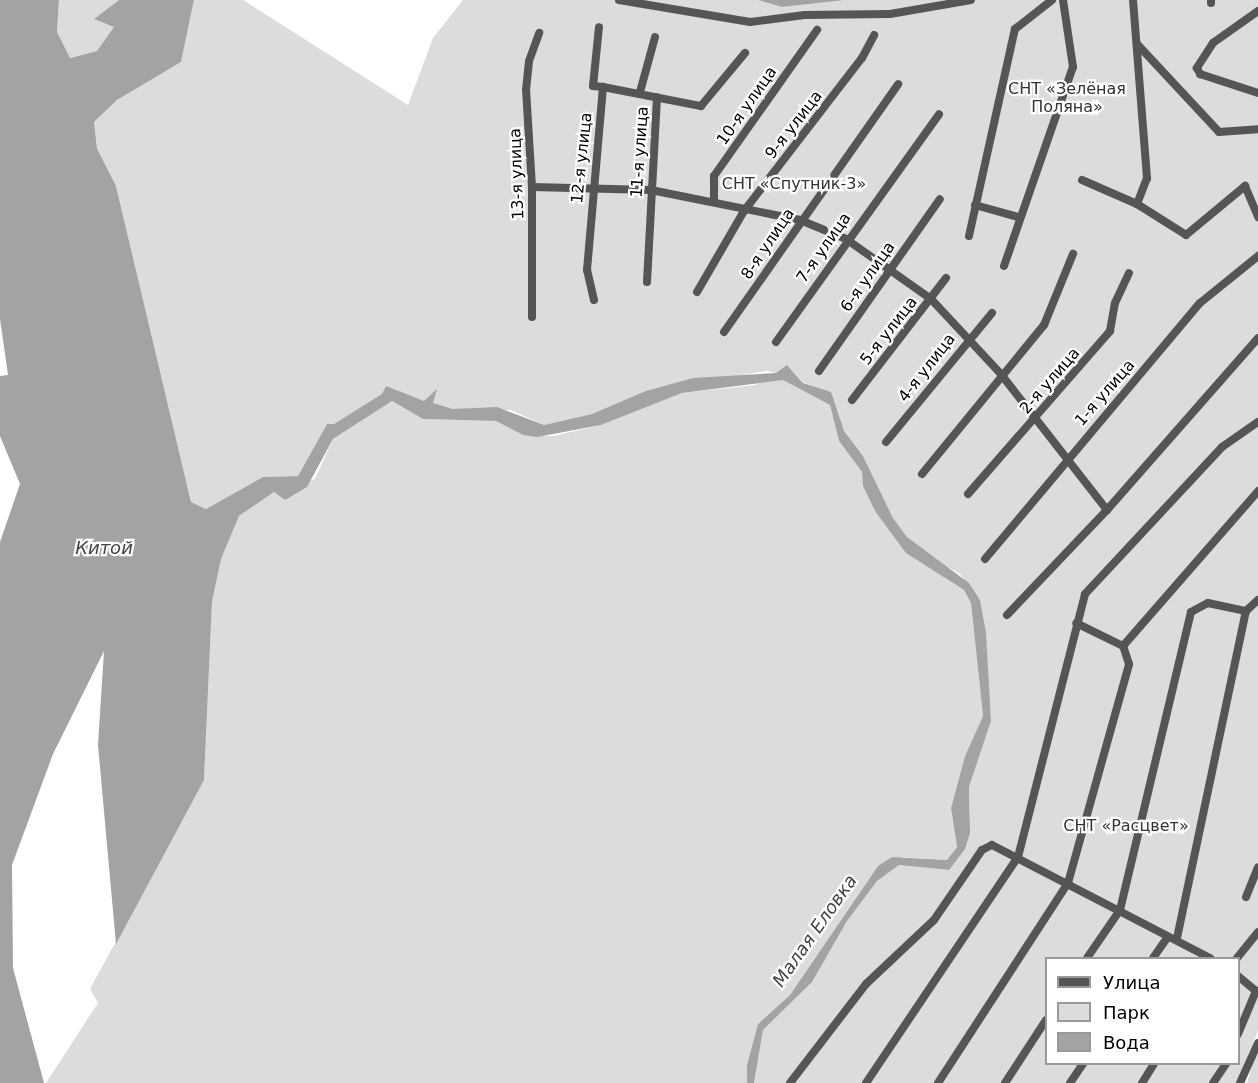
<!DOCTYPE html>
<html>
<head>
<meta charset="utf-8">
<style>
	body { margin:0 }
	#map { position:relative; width:1258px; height:1083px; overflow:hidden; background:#fff; font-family:"DejaVu Sans",sans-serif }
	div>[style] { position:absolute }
	.green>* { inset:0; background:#dcdcdc }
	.water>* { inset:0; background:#a3a3a3 }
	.minor>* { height:8px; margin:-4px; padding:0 4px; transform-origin:4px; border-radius:4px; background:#555 }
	span { translate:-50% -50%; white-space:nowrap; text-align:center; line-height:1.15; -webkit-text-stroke:4.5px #fff; paint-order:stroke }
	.park-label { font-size:16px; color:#333 }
	.street-label { font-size:16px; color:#000 }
	.water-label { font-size:18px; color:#444; font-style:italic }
	.legend { position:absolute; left:1045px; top:957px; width:195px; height:108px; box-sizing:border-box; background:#fff; border:2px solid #999; margin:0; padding:8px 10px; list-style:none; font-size:18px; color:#000 }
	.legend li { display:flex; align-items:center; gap:12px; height:30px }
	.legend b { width:30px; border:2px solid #999 }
</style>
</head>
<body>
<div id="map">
	<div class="green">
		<i style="clip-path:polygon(59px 0,119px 0,94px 19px,115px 27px,97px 51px,69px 58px,57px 32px)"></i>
		<i style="clip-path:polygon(evenodd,194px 0,243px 0,408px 105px,433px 38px,463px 0,758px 0,782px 7px,845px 0,1258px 0,1258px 1031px,1236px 1083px,754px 1083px,763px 1030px,812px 982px,847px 920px,877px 881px,899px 865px,949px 870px,970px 814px,969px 787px,991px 721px,980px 600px,960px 574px,925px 554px,907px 537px,893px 518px,863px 456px,844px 431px,828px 392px,803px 382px,787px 365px,776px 373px,767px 371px,657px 388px,592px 414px,544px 425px,511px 410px,453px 409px,432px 403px,436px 391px,425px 401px,390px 390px,334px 424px,327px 424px,298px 476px,263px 477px,206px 509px,191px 502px,116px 186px,97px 147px,94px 122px,117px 100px,181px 62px,194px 0,1046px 958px,1238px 958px,1238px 1064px,1046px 1064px,1046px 958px)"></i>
		<i style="clip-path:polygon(767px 380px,783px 380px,830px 405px,839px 441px,862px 472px,863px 486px,875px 511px,946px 579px,964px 590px,971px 603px,983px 716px,965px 756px,951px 808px,957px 847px,948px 860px,903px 857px,878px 866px,790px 995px,758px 1024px,747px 1065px,747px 1083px,46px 1083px,98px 1003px,90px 989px,204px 780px,212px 602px,221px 559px,239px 516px,271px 494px,315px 479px,333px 439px,392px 401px,423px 419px,496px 421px,523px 435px,554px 436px,601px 425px,682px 393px,755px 385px)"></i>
		<i style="clip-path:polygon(1258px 1053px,1258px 1083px,1247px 1083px,1252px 1065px)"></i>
	</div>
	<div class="water">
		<i style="clip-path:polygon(0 0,59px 0,57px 32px,70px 58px,97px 51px,114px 27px,94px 19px,119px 0,194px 0,181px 62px,117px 100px,94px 122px,97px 148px,116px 186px,191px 502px,206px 509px,263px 477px,298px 476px,327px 424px,334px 424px,382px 394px,386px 386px,424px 401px,437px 389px,433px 403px,453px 409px,497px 407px,544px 425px,592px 414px,646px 391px,693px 378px,776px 373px,787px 365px,803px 383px,831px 392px,844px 431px,863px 456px,893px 518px,907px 537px,969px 583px,980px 600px,986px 633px,991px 721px,969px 787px,970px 833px,965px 849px,949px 870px,899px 865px,877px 881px,847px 921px,812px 982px,763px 1030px,754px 1083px,747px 1083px,747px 1065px,758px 1024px,790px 995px,878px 866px,892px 857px,947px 860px,957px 847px,951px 808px,965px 756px,983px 716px,971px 603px,964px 590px,906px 553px,875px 511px,863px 486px,862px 472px,839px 441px,830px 405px,783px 380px,682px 393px,601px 425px,537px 437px,523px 435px,496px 421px,423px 419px,392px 401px,333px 439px,307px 487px,285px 500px,274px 492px,239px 516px,221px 559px,212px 602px,204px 780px,116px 944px,98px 745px,104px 651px,53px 754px,12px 865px,13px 968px,44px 1083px,0 1083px,0 542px,20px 484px,0 436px,0 376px,8px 375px,0 319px)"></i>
		<i style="clip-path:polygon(758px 0,845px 0,782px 7px)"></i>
	</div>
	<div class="minor">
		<i style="left:619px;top:0;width:133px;rotate:9.5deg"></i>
		<i style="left:750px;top:22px;width:55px;rotate:-7.3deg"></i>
		<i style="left:805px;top:15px;width:85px;rotate:-0.7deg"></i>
		<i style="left:890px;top:14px;width:82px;rotate:-9.8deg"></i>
		<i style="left:1133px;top:0;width:179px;rotate:85.5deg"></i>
		<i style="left:1147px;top:178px;width:28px;rotate:111deg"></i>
		<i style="left:1211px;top:0;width:3px;rotate:90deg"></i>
		<i style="left:1258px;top:11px;width:55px;rotate:144.6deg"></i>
		<i style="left:1213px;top:43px;width:30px;rotate:123deg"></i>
		<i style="left:1197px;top:68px;width:7px;rotate:63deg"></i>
		<i style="left:1200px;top:74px;width:61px;rotate:18.1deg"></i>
		<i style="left:1137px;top:44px;width:120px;rotate:47deg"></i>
		<i style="left:1219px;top:132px;width:39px;rotate:-4deg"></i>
		<i style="left:603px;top:87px;width:100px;rotate:11deg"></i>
		<i style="left:701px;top:106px;width:69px;rotate:-50.3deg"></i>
		<i style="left:640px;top:92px;width:57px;rotate:-74.7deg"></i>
		<i style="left:1082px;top:180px;width:60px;rotate:23.6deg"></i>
		<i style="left:1137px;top:204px;width:58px;rotate:32.3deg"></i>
		<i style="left:1186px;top:235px;width:77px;rotate:-39.7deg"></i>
		<i style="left:1245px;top:186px;width:34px;rotate:67deg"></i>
		<i style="left:532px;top:187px;width:119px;rotate:1.4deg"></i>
		<i style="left:651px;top:190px;width:152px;rotate:11.4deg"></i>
		<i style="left:800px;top:220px;width:50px;rotate:22.4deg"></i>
		<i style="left:846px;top:239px;width:104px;rotate:35.2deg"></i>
		<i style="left:931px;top:299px;width:101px;rotate:47deg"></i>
		<i style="left:1000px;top:373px;width:174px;rotate:52deg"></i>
		<i style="left:714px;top:202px;width:26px;rotate:-90deg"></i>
		<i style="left:714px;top:176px;width:179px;rotate:-54.8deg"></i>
		<i style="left:975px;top:205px;width:45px;rotate:15.6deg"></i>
		<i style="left:969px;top:236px;width:212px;rotate:-77.5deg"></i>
		<i style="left:1015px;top:29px;width:47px;rotate:-38.1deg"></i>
		<i style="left:1004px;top:266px;width:211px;rotate:-70.9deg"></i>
		<i style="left:1073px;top:67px;width:68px;rotate:-98.5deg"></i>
		<i style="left:647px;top:282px;width:185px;rotate:-86.9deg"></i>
		<i style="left:697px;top:292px;width:94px;rotate:-59.9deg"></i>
		<i style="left:744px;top:211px;width:193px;rotate:-52.4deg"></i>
		<i style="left:862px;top:58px;width:26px;rotate:-62deg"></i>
		<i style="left:594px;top:300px;width:31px;rotate:-103deg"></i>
		<i style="left:587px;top:270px;width:184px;rotate:-85deg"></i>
		<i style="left:603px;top:87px;width:10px;rotate:-174deg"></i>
		<i style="left:593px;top:86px;width:59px;rotate:-84.2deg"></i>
		<i style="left:532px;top:317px;width:130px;rotate:-90deg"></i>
		<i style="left:532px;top:187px;width:97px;rotate:-93.5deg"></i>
		<i style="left:526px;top:90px;width:29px;rotate:-84deg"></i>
		<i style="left:529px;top:61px;width:30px;rotate:-70deg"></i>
		<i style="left:724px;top:332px;width:303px;rotate:-54.9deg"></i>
		<i style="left:776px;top:342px;width:280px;rotate:-54.4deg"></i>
		<i style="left:819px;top:371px;width:210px;rotate:-54.9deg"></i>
		<i style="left:852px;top:400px;width:154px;rotate:-52.4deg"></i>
		<i style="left:886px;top:442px;width:167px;rotate:-50.6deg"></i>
		<i style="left:922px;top:474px;width:193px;rotate:-50.7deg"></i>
		<i style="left:1044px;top:325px;width:77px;rotate:-67.8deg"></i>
		<i style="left:968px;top:494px;width:216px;rotate:-48.9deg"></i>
		<i style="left:1110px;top:331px;width:28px;rotate:-80deg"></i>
		<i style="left:1115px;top:303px;width:33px;rotate:-65deg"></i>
		<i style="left:985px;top:559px;width:334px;rotate:-50deg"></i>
		<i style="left:1200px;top:303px;width:75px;rotate:-39deg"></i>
		<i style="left:1007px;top:615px;width:145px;rotate:-46.4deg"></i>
		<i style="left:1107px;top:510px;width:229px;rotate:-48.7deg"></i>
		<i style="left:1123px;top:646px;width:206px;rotate:-48.9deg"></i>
		<i style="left:1246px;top:897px;width:32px;rotate:-68deg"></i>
		<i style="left:1177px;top:938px;width:334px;rotate:-78.1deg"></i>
		<i style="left:1087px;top:958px;width:58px;rotate:-55.5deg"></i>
		<i style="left:1120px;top:910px;width:306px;rotate:-76.6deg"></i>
		<i style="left:1191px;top:612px;width:19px;rotate:-28deg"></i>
		<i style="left:1208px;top:603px;width:39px;rotate:12deg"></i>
		<i style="left:1246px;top:611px;width:16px;rotate:-43deg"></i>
		<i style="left:1153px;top:958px;width:24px;rotate:-55deg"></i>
		<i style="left:1237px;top:958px;width:33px;rotate:-51deg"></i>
		<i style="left:1238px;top:976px;width:26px;rotate:40deg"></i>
		<i style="left:1238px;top:1034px;width:47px;rotate:-67.3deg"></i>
		<i style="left:790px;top:1083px;width:125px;rotate:-52.5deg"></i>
		<i style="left:866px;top:984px;width:93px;rotate:-43.3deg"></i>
		<i style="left:934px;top:920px;width:85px;rotate:-55.6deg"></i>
		<i style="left:982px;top:850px;width:11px;rotate:-27deg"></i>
		<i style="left:992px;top:845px;width:246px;rotate:27.4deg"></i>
		<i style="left:866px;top:1083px;width:272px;rotate:-56.1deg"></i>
		<i style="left:1018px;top:857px;width:271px;rotate:-75.7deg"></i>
		<i style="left:1085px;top:594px;width:201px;rotate:-47deg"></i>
		<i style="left:1222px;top:447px;width:44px;rotate:-34.8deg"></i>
		<i style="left:938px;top:1083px;width:239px;rotate:-57deg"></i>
		<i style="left:1068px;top:883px;width:227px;rotate:-74.4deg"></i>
		<i style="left:1129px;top:664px;width:19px;rotate:-108deg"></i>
		<i style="left:1123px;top:646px;width:52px;rotate:-153.9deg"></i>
		<i style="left:1005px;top:1083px;width:75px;rotate:-56.9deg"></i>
		<i style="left:1070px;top:1083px;width:23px;rotate:-56deg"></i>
		<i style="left:1142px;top:1083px;width:22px;rotate:-58deg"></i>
		<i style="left:1213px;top:1083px;width:23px;rotate:-56deg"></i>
		<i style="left:1240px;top:1083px;width:44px;rotate:-65.8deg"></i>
	</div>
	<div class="park-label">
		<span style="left:1067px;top:98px">СНТ «Зелёная<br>Поляна»</span>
		<span style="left:794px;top:184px">СНТ «Спутник-3»</span>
		<span style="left:1126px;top:826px">СНТ «Расцвет»</span>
	</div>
	<div class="street-label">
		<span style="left:747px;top:106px;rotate:-55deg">10-я улица</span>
		<span style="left:794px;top:125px;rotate:-52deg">9-я улица</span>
		<span style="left:640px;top:152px;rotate:-86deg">11-я улица</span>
		<span style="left:582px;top:158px;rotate:-84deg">12-я улица</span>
		<span style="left:517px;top:174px;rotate:-92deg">13-я улица</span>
		<span style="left:768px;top:244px;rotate:-56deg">8-я улица</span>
		<span style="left:824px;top:248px;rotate:-55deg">7-я улица</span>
		<span style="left:868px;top:277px;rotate:-55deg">6-я улица</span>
		<span style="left:889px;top:331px;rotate:-52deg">5-я улица</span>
		<span style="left:927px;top:368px;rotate:-52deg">4-я улица</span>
		<span style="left:1050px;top:381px;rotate:-49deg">2-я улица</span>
		<span style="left:1105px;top:393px;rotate:-49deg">1-я улица</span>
	</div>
	<div class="water-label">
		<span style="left:104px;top:548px">Китой</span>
		<span style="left:815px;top:931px;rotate:-55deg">Малая Еловка</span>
	</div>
	<ul class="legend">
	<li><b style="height:8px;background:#555"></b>Улица</li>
	<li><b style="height:16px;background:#dcdcdc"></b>Парк</li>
	<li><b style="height:16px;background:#a3a3a3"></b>Вода</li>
	</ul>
</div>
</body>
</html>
